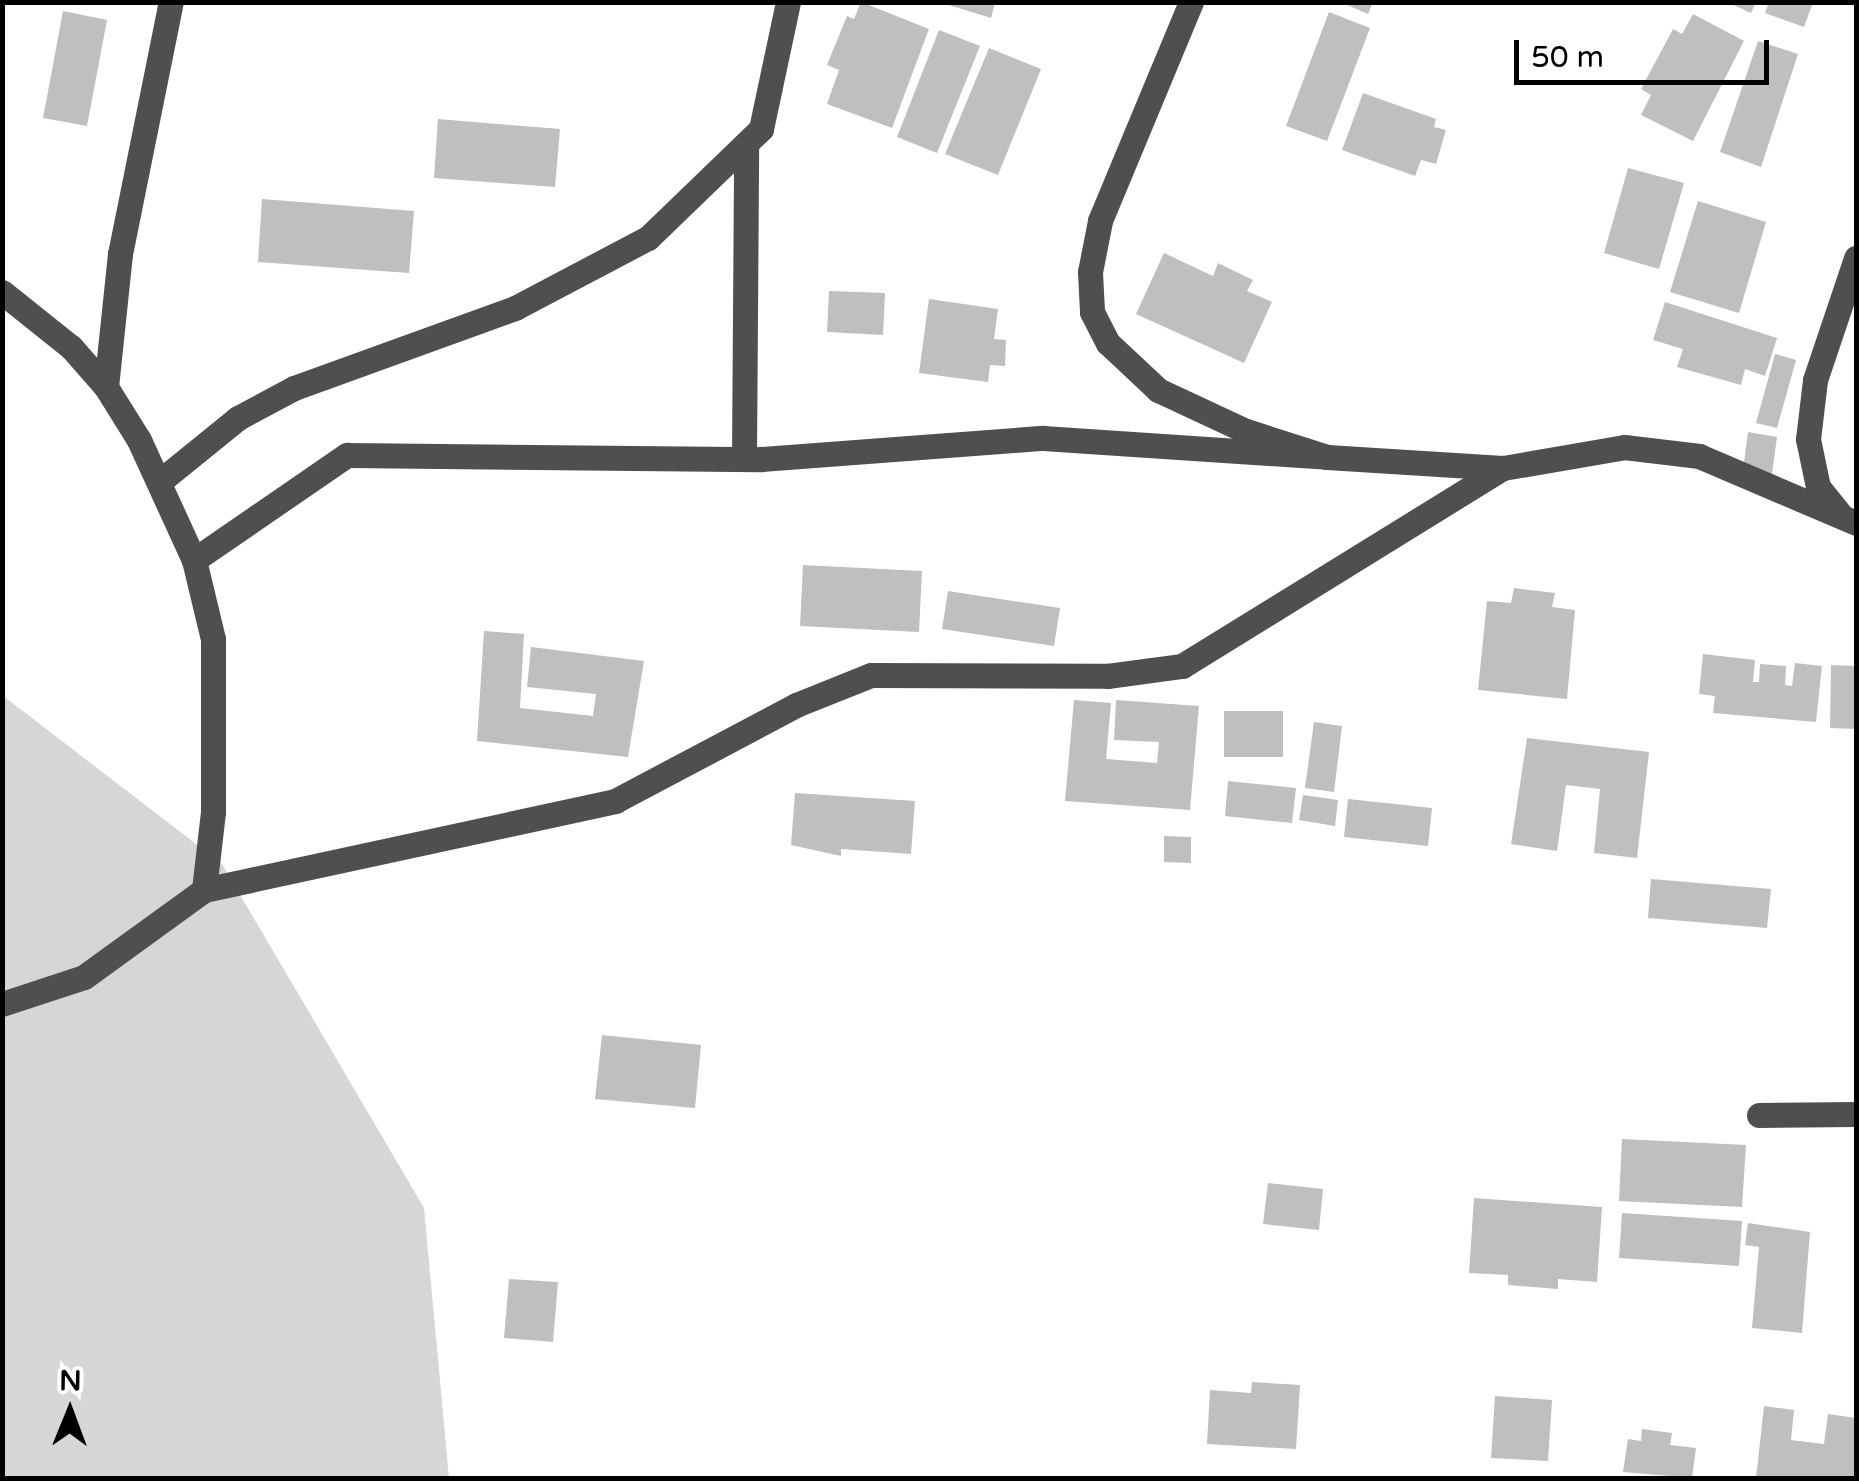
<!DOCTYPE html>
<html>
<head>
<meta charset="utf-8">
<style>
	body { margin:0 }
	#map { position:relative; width:1859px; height:1481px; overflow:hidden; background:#fff; font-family:"Varela Round",sans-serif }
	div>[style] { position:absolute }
	.green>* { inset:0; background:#d6d6d6 }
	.building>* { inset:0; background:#bfbfbf }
	.minor>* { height:25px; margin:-12.5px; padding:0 12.5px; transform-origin:12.5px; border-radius:12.5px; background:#4f4f4f }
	span { translate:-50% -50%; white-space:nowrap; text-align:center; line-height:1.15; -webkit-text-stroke:9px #fff; paint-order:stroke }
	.frame { position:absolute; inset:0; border:5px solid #000; pointer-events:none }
	.north { position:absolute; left:20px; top:1361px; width:100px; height:100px; -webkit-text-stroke:8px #fff; paint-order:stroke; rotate:1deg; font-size:28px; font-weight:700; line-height:40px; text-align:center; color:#000 }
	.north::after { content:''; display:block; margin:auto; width:35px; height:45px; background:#000; clip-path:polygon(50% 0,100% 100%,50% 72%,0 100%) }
	.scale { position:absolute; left:1514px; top:40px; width:255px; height:45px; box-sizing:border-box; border:5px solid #000; border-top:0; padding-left:12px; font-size:30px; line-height:35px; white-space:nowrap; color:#000; -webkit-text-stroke:8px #fff; paint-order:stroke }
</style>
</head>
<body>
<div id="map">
	<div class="green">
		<i style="clip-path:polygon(2px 695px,222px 864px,424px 1208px,449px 1478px,3px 1478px)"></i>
	</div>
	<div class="building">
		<i style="clip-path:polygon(861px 2px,929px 29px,892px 128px,827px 104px,839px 70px,827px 65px,847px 16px,854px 19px)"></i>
		<i style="clip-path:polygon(939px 2px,995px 2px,991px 18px)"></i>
		<i style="clip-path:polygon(1340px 2px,1373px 2px,1368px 14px)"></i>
		<i style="clip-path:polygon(1727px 2px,1756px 2px,1751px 13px)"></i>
		<i style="clip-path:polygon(1769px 2px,1813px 2px,1804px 27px,1765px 13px)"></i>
		<i style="clip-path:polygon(63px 11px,107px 20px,87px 126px,43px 118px)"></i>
		<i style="clip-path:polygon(1329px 12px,1370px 28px,1327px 141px,1286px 126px)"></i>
		<i style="clip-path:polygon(1693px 14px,1744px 41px,1693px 141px,1641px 115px,1651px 95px,1641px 89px,1673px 29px,1682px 34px)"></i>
		<i style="clip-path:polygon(939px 30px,980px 46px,937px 153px,897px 137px)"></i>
		<i style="clip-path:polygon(1758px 41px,1798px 54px,1761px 167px,1720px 152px)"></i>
		<i style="clip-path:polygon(989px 48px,1041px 69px,998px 175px,945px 154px)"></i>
		<i style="clip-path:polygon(1363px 93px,1436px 119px,1434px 127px,1446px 130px,1436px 164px,1421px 160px,1415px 176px,1342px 150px)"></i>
		<i style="clip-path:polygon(438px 119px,560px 129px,555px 187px,434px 178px)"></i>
		<i style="clip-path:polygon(1628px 168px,1684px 183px,1659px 269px,1604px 253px)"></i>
		<i style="clip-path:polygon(262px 199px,414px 211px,409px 273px,258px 262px)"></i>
		<i style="clip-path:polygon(1698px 201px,1766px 222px,1739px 313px,1670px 292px)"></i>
		<i style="clip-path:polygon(1164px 253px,1213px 276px,1218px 263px,1253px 280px,1247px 291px,1272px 302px,1244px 363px,1136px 314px)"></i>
		<i style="clip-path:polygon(829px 291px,885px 293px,883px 335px,827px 332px)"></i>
		<i style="clip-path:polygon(929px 299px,998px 309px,994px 339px,1006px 340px,1005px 366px,990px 365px,988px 382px,919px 373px)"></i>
		<i style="clip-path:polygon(1665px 302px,1777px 338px,1765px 376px,1745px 369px,1741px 385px,1677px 367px,1683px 349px,1653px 340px)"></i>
		<i style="clip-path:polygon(1775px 354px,1796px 360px,1777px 428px,1756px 423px)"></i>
		<i style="clip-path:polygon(1748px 432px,1777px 437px,1772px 474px,1743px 470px)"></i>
		<i style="clip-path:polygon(803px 565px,922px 571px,919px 632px,800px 626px)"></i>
		<i style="clip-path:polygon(1514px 588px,1555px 593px,1552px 607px,1575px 610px,1567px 699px,1478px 690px,1487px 601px,1511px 603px)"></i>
		<i style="clip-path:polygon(948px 591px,1060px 608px,1054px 646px,942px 629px)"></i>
		<i style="clip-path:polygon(484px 631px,524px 634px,520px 708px,593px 716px,596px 694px,527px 687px,531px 647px,644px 661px,628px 757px,477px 741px)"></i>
		<i style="clip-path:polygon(1703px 654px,1755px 660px,1753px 682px,1759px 682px,1760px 664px,1786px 666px,1785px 685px,1792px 686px,1795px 663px,1822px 666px,1816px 722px,1713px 713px,1715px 696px,1699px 694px)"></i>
		<i style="clip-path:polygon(1831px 665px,1856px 666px,1856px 729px,1830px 728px)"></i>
		<i style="clip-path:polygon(1074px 700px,1111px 703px,1106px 759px,1157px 763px,1159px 742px,1114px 740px,1116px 700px,1199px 706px,1190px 810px,1065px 801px)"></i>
		<i style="clip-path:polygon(1224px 711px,1283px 711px,1283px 757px,1224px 757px)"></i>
		<i style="clip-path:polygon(1314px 722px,1342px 726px,1334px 792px,1305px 788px)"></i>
		<i style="clip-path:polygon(1527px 738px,1649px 752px,1637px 858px,1594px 853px,1600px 789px,1566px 785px,1557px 851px,1511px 844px)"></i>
		<i style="clip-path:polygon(1228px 781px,1296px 788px,1292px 823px,1225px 816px)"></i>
		<i style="clip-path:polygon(795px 793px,915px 801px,911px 854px,841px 849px,841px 856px,791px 845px)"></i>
		<i style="clip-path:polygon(1303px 795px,1338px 800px,1335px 826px,1299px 820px)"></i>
		<i style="clip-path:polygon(1348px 799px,1432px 808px,1428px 846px,1344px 837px)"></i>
		<i style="clip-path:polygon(1164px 836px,1191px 837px,1191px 863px,1164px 862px)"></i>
		<i style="clip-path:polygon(1651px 879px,1771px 889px,1767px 928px,1648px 918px)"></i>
		<i style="clip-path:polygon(602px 1035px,701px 1045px,695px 1108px,595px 1099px)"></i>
		<i style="clip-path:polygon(1622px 1139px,1746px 1145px,1742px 1207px,1619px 1201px)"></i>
		<i style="clip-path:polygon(1268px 1183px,1323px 1189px,1319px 1230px,1263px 1224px)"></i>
		<i style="clip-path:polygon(1474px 1198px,1602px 1207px,1597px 1282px,1558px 1279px,1558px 1289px,1508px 1285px,1508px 1275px,1469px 1273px)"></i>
		<i style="clip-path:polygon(1622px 1213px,1742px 1221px,1739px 1266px,1619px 1258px)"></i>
		<i style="clip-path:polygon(1748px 1223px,1810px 1232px,1802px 1333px,1752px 1328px,1759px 1247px,1745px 1245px)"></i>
		<i style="clip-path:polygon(509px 1279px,558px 1282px,553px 1342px,504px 1338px)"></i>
		<i style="clip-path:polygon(1252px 1382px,1300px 1385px,1296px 1449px,1207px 1444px,1210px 1390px,1251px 1393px)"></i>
		<i style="clip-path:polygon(1495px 1396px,1552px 1400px,1548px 1461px,1491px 1458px)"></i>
		<i style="clip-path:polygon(1764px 1406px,1794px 1410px,1791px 1440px,1824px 1444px,1828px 1414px,1856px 1418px,1856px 1478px,1756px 1478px)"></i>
		<i style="clip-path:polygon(1642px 1429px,1672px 1433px,1670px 1445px,1696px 1448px,1692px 1478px,1623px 1472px,1628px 1439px,1641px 1441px)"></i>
	</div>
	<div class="minor">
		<i style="left:1191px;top:2px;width:237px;rotate:112.6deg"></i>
		<i style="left:1100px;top:221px;width:52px;rotate:101.1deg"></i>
		<i style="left:1090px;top:272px;width:40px;rotate:87.1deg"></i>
		<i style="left:1092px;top:312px;width:35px;rotate:63deg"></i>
		<i style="left:1108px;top:343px;width:69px;rotate:43.2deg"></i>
		<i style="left:1158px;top:390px;width:97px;rotate:25deg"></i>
		<i style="left:1246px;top:431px;width:85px;rotate:17.8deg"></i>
		<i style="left:1327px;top:457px;width:176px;rotate:3.6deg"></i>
		<i style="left:1503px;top:468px;width:123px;rotate:-9.8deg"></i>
		<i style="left:1624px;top:447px;width:76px;rotate:6.8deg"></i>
		<i style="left:1699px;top:456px;width:171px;rotate:23.1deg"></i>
		<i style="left:2px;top:292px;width:88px;rotate:38.6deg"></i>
		<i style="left:71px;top:347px;width:53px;rotate:48.8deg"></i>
		<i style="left:106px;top:387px;width:62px;rotate:58.1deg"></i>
		<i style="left:139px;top:440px;width:132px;rotate:65.4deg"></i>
		<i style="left:194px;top:560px;width:81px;rotate:76.5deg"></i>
		<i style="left:213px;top:639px;width:173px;rotate:90deg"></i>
		<i style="left:213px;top:812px;width:79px;rotate:96.6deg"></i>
		<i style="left:106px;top:387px;width:134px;rotate:-84deg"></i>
		<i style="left:120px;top:254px;width:257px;rotate:-78.6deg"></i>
		<i style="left:744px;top:458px;width:311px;rotate:-89.6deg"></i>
		<i style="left:159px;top:482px;width:102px;rotate:-39deg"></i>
		<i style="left:238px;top:418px;width:64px;rotate:-28.2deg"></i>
		<i style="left:294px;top:388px;width:235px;rotate:-19.9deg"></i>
		<i style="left:515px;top:308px;width:150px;rotate:-27.8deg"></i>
		<i style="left:648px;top:238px;width:157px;rotate:-44deg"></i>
		<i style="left:761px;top:129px;width:130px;rotate:-78deg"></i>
		<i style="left:1840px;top:514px;width:35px;rotate:-129deg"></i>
		<i style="left:1818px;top:487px;width:49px;rotate:-101.8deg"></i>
		<i style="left:1808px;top:439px;width:59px;rotate:-83.2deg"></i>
		<i style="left:1815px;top:380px;width:129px;rotate:-71.4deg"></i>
		<i style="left:194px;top:560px;width:186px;rotate:-34.5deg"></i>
		<i style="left:347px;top:455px;width:414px;rotate:0.6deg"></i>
		<i style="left:761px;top:459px;width:283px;rotate:-4.3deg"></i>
		<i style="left:1043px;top:438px;width:285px;rotate:3.8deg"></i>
		<i style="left:2px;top:1004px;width:86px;rotate:-18.2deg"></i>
		<i style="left:84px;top:977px;width:148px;rotate:-35.9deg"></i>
		<i style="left:204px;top:890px;width:421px;rotate:-12.2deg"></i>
		<i style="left:615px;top:801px;width:205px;rotate:-27.9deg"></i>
		<i style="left:796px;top:705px;width:81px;rotate:-21.8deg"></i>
		<i style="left:871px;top:675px;width:236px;rotate:0.2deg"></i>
		<i style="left:1107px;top:676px;width:76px;rotate:-7.6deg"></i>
		<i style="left:1182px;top:666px;width:377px;rotate:-31.7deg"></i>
		<i style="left:1759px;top:1115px;width:97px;rotate:-0.6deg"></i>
	</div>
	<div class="frame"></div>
	<div class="north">N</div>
	<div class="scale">50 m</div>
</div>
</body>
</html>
